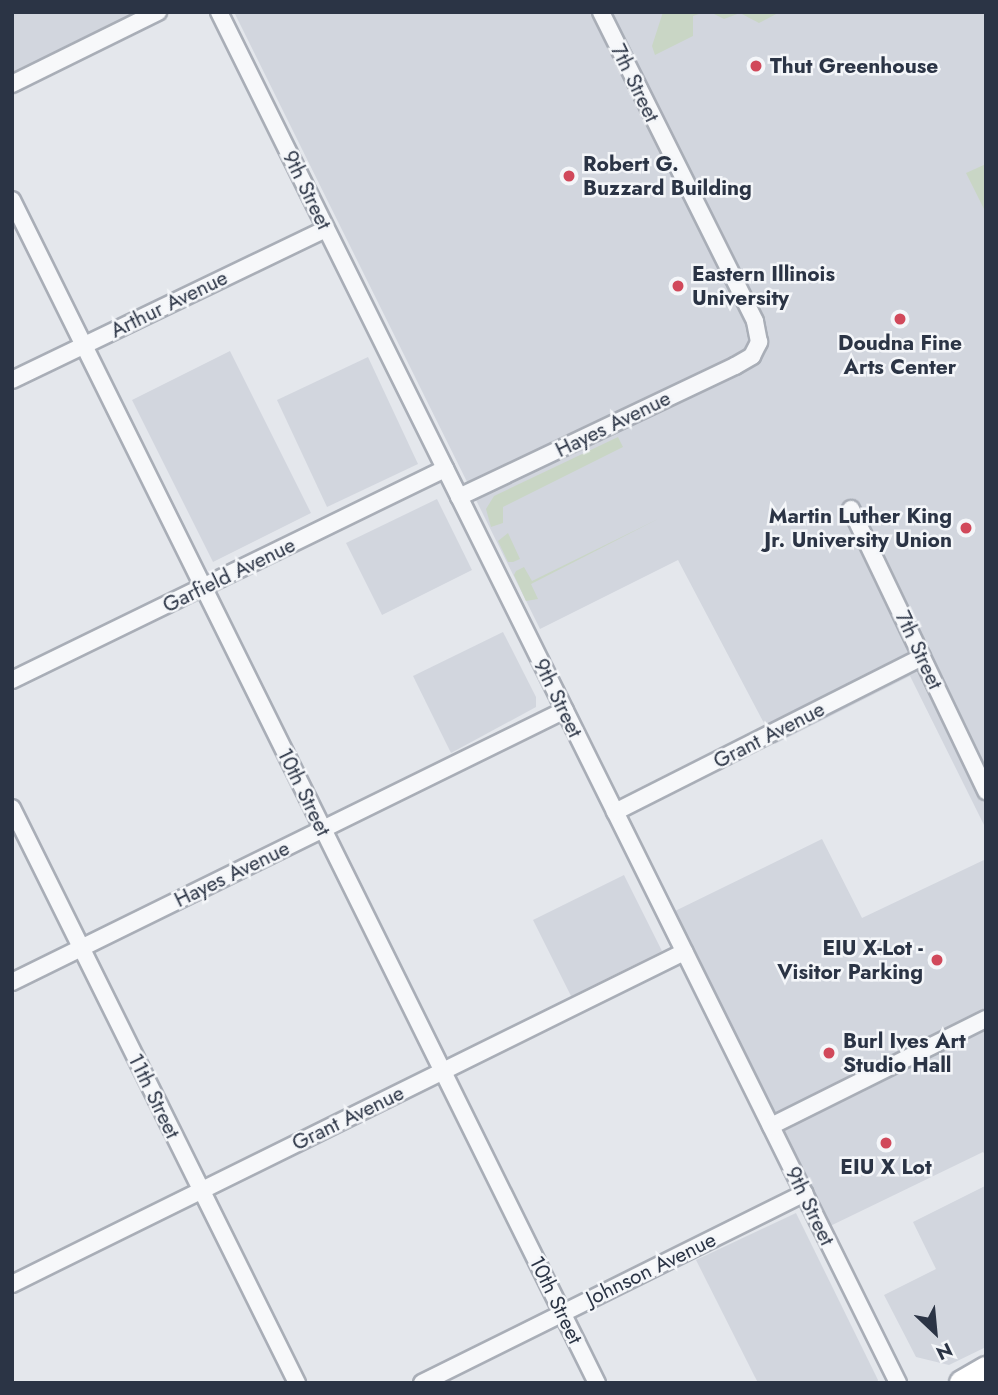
<!DOCTYPE html>
<html>
<head>
<meta charset="utf-8">
<style>
	body { margin:0 }
	#map { position:relative; width:998px; height:1395px; overflow:hidden; background:#e4e7ec; font-family:Jost,sans-serif }
	div>[style] { position:absolute }
	.built>* { inset:0; background:#d2d6de }
	.green>* { inset:0; background:#c9d6c5 }
	.roads { filter:drop-shadow(2px 0 #a9aeb7) drop-shadow(-2px 0 #a9aeb7) drop-shadow(0 2px #a9aeb7) drop-shadow(0 -2px #a9aeb7) }
	.minor>* { height:16px; margin:-8px; padding:0 8px; transform-origin:8px; border-radius:8px; background:#f7f8fa }
	.primary>* { height:24px; margin:-12px; padding:0 12px; transform-origin:12px; border-radius:12px; background:#fff }
	.dots>* { width:19px; height:19px; translate:-50% -50%; box-sizing:border-box; border:4px solid #f4f6f9; border-radius:50% }
	span { translate:-50% -50%; white-space:nowrap; text-align:center; line-height:1.15; -webkit-text-stroke:5px #f4f6f9; paint-order:stroke }
	.poi-label { font-size:21px; color:#2b3445; font-weight:700 }
	.left { translate:0 -50%; text-align:left }
	.right { translate:-100% -50%; text-align:right }
	.street-label { font-size:21px; color:#2b3445 }
	.frame { position:absolute; inset:0; border:14px solid #2b3445; pointer-events:none }
	.north { position:absolute; left:900px; top:1297px; width:70px; height:70px; -webkit-text-stroke:5px #f4f6f9; paint-order:stroke; rotate:154deg; font-size:19px; font-weight:700; line-height:28px; text-align:center; color:#2b3445 }
	.north::after { content:''; display:block; margin:auto; width:24px; height:32px; background:#2b3445; clip-path:polygon(50% 0,100% 100%,50% 72%,0 100%) }
</style>
</head>
<body>
<div id="map">
	<div class="built">
		<i style="clip-path:polygon(12px 12px,136px 12px,12px 77px)"></i>
		<i style="clip-path:polygon(234px 12px,986px 12px,986px 829px,910px 676px,775px 744px,678px 560px,540px 629px)"></i>
		<i style="clip-path:polygon(230px 351px,311px 513px,213px 562px,132px 400px)"></i>
		<i style="clip-path:polygon(368px 357px,418px 464px,327px 507px,277px 400px)"></i>
		<i style="clip-path:polygon(437px 499px,472px 570px,382px 615px,346px 543px)"></i>
		<i style="clip-path:polygon(503px 632px,536px 697px,536px 707px,451px 753px,413px 676px)"></i>
		<i style="clip-path:polygon(822px 839px,862px 918px,986px 859px,986px 1156px,983px 1152px,826px 1228px,673px 912px)"></i>
		<i style="clip-path:polygon(624px 875px,662px 951px,571px 996px,533px 920px)"></i>
		<i style="clip-path:polygon(985px 1186px,986px 1347px,949px 1365px,916px 1357px,884px 1295px,936px 1269px,913px 1222px)"></i>
		<i style="clip-path:polygon(796px 1213px,878px 1380px,877px 1383px,758px 1383px,696px 1260px)"></i>
	</div>
	<div class="green">
		<i style="clip-path:polygon(663px 12px,705px 12px,693px 16px,693px 36px,655px 55px,652px 46px)"></i>
		<i style="clip-path:polygon(710px 12px,780px 12px,759px 23px,740px 13px,724px 19px)"></i>
		<i style="clip-path:polygon(986px 164px,986px 213px,966px 173px)"></i>
		<i style="clip-path:polygon(618px 437px,623px 447px,503px 507px,503px 523px,491px 527px,486px 509px,494px 496px)"></i>
		<i style="clip-path:polygon(658px 519px,531px 584px,538px 599px,526px 601px,514px 575px,516px 571px,524px 567px,532px 581px)"></i>
		<i style="clip-path:polygon(508px 533px,520px 559px,513px 562px,508px 562px,498px 541px)"></i>
	</div>
	<div class="roads">
		<div class="minor">
			<i style="left:219px;top:12px;width:1530px;rotate:63.65deg"></i>
			<i style="left:12px;top:84px;width:163px;rotate:-26.3deg"></i>
			<i style="left:12px;top:200px;width:1320px;rotate:63.69deg"></i>
			<i style="left:12px;top:380px;width:348px;rotate:-25.7deg"></i>
			<i style="left:459px;top:497px;width:306px;rotate:-25.4deg"></i>
			<i style="left:735px;top:366px;width:20px;rotate:-30deg"></i>
			<i style="left:752px;top:356px;width:16px;rotate:-63deg"></i>
			<i style="left:759px;top:342px;width:21px;rotate:-101deg"></i>
			<i style="left:755px;top:321px;width:345px;rotate:-116.5deg"></i>
			<i style="left:851px;top:509px;width:313px;rotate:64.4deg"></i>
			<i style="left:12px;top:680px;width:482px;rotate:-26deg"></i>
			<i style="left:12px;top:808px;width:642px;rotate:63.63deg"></i>
			<i style="left:615px;top:812px;width:344px;rotate:-26.8deg"></i>
			<i style="left:12px;top:982px;width:616px;rotate:-26.19deg"></i>
			<i style="left:771px;top:1126px;width:240px;rotate:-26.5deg"></i>
			<i style="left:12px;top:1284px;width:750px;rotate:-26.29deg"></i>
			<i style="left:422px;top:1383px;width:427px;rotate:-26.4deg"></i>
		</div>
		<div class="primary">
			<i style="left:962px;top:1383px;width:28px;rotate:-30deg"></i>
		</div>
	</div>
	<div class="dots">
		<i style="left:756px;top:66px;background:#d1495b"></i>
		<i style="left:569px;top:176px;background:#d1495b"></i>
		<i style="left:678px;top:286px;background:#d1495b"></i>
		<i style="left:900px;top:319px;background:#d1495b"></i>
		<i style="left:966px;top:528px;background:#d1495b"></i>
		<i style="left:937px;top:960px;background:#d1495b"></i>
		<i style="left:829px;top:1053px;background:#d1495b"></i>
		<i style="left:886px;top:1143px;background:#d1495b"></i>
	</div>
	<div class="poi-label">
		<span class="left" style="left:770px;top:66px">Thut Greenhouse</span>
		<span class="left" style="left:583px;top:176px">Robert G.<br>Buzzard Building</span>
		<span class="left" style="left:692px;top:286px">Eastern Illinois<br>University</span>
		<span style="left:900px;top:355px">Doudna Fine<br>Arts Center</span>
		<span class="right" style="left:952px;top:528px">Martin Luther King<br>Jr. University Union</span>
		<span class="right" style="left:923px;top:960px">EIU X-Lot -<br>Visitor Parking</span>
		<span class="left" style="left:843px;top:1053px">Burl Ives Art<br>Studio Hall</span>
		<span style="left:886px;top:1167px">EIU X Lot</span>
	</div>
	<div class="street-label">
		<span style="left:635px;top:83px;rotate:64deg">7th Street</span>
		<span style="left:307px;top:190px;rotate:64deg">9th Street</span>
		<span style="left:169px;top:304px;rotate:-26deg">Arthur Avenue</span>
		<span style="left:613px;top:424px;rotate:-26deg">Hayes Avenue</span>
		<span style="left:229px;top:575px;rotate:-26deg">Garfield Avenue</span>
		<span style="left:919px;top:650px;rotate:65deg">7th Street</span>
		<span style="left:558px;top:698px;rotate:64deg">9th Street</span>
		<span style="left:769px;top:735px;rotate:-27deg">Grant Avenue</span>
		<span style="left:304px;top:792px;rotate:64deg">10th Street</span>
		<span style="left:232px;top:874px;rotate:-26deg">Hayes Avenue</span>
		<span style="left:154px;top:1096px;rotate:64deg">11th Street</span>
		<span style="left:348px;top:1118px;rotate:-26deg">Grant Avenue</span>
		<span style="left:810px;top:1206px;rotate:64deg">9th Street</span>
		<span style="left:651px;top:1269px;rotate:-26deg">Johnson Avenue</span>
		<span style="left:556px;top:1300px;rotate:64deg">10th Street</span>
	</div>
	<div class="frame"></div>
	<div class="north">N</div>
</div>
</body>
</html>
